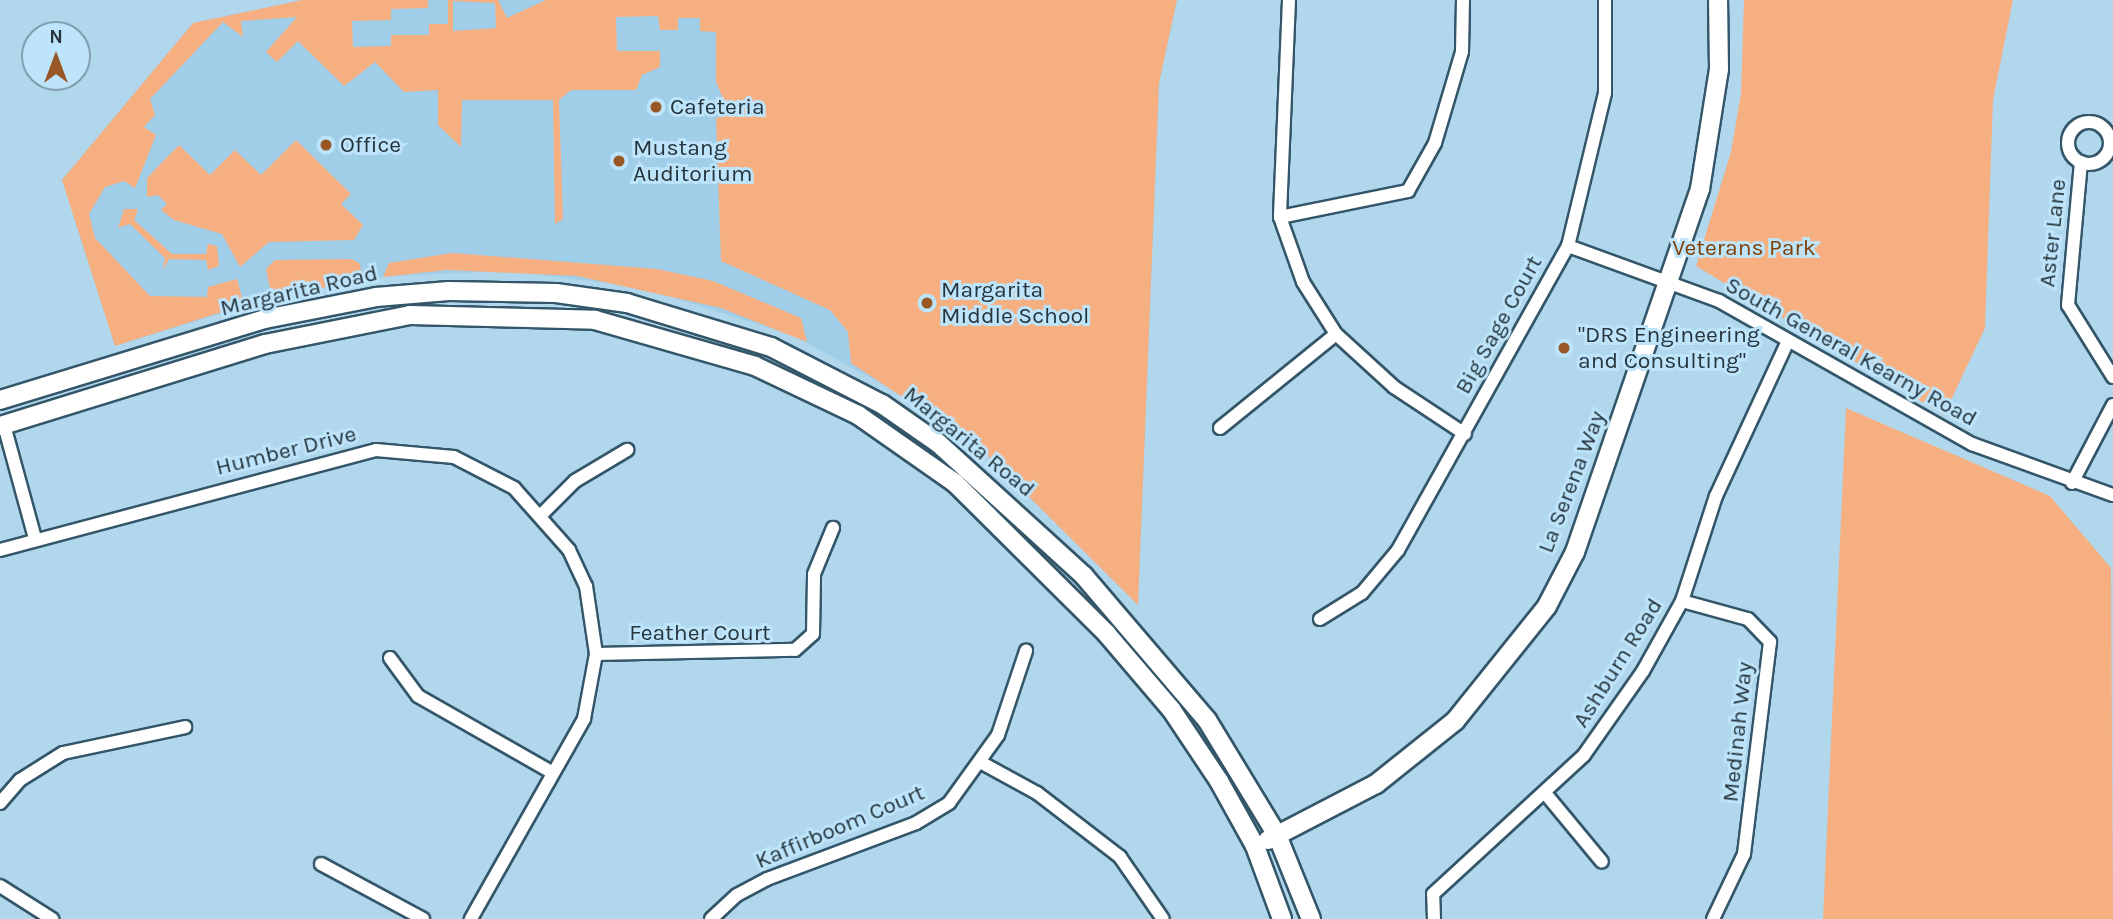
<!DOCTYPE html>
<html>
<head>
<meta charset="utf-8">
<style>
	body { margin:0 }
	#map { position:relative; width:2113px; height:919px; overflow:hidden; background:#b1d7ed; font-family:Karla,sans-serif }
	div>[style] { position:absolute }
	.built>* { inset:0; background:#a0cde8 }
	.green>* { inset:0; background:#f6af81 }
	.roads { filter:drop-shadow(2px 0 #345669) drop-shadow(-2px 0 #345669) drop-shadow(0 2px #345669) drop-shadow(0 -2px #345669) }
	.minor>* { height:12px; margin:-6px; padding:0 6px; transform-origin:6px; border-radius:6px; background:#fff }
	.minor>.ring { margin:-6px; padding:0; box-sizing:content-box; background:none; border:12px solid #fff; border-radius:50% }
	.secondary>* { height:18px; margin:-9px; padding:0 9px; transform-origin:9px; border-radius:9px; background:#fff }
	.dots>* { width:19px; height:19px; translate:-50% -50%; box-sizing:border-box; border:4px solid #bde4fa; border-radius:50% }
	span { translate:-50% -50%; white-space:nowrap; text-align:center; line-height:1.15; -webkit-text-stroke:6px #bde4fa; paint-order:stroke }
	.poi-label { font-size:23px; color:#26353d }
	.left { translate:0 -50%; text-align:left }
	.street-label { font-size:23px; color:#26353d }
	.park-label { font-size:23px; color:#7f3f05 }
	.north { position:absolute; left:21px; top:21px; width:70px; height:70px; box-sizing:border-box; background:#bde4fa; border:2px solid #819eae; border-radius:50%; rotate:0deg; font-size:19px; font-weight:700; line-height:28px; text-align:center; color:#26353d }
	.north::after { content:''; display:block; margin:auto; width:24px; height:32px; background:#9a5726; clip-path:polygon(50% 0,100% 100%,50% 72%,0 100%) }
</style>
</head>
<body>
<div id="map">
	<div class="built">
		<i style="clip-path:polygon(302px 0,1177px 0,1159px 83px,1138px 605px,991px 459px,926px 408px,792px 335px,640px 287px,507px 271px,390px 276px,291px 292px,115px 346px,62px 180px,193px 23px)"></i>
	</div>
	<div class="green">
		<i style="clip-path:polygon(evenodd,302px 0,428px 0,428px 8px,391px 9px,391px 20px,352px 21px,353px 47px,391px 46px,391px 35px,429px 35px,429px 24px,448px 24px,448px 0,498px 0,507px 18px,546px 0,1177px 0,1159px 83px,1138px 605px,982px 450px,851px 363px,848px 332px,830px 310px,721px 261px,716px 118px,730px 115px,716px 82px,716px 32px,700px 31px,700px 18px,678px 18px,678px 30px,660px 30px,658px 16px,616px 17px,617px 51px,660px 51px,660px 67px,642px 75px,636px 90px,571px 90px,559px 100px,563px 219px,555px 224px,553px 100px,462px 100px,461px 147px,438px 125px,438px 90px,404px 92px,375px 62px,344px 86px,298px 41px,277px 62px,266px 52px,297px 17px,241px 21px,243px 37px,223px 22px,150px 99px,155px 115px,144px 127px,156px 135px,135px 188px,124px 181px,105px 187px,89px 214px,95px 238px,150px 296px,207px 297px,208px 287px,237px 279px,244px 305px,115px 346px,62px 180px,193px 23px,302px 0,453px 1px,495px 3px,496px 28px,453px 31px,453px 1px)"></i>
		<i style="clip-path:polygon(1744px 0,2013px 0,1993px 100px,1985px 328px,1944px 415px,1696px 266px,1731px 152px,1741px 93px)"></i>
		<i style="clip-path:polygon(296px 140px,351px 194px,341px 204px,363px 225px,354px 240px,269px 242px,240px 267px,222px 234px,174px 220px,161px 210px,167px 204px,158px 195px,147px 197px,147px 178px,179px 145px,210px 175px,235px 150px,261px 175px)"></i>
		<i style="clip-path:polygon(124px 209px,138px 209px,134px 220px,172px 254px,206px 254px,208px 244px,217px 246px,219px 266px,208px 270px,206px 260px,169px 259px,163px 270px,165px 258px,130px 224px,118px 228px)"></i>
		<i style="clip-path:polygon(452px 253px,657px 269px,713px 281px,801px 318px,807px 342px,721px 308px,577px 276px,447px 270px,383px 277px,389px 263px)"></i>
		<i style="clip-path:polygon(352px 259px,360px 264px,362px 280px,272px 298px,266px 269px,275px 260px)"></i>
		<i style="clip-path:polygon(1846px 408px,2050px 496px,2111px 568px,2113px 919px,1823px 919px)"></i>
	</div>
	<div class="roads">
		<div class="minor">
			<i style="left:1289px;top:0;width:217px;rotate:92.4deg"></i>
			<i style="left:1280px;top:217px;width:69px;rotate:70.5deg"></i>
			<i style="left:1303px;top:282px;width:62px;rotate:57.6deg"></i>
			<i style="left:1336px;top:334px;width:79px;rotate:42.4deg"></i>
			<i style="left:1394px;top:387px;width:85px;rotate:33.5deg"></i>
			<i class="ring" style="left:2068px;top:122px;width:30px;height:30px"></i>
			<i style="left:2081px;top:162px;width:144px;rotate:95.2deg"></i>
			<i style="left:2068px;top:305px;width:85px;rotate:58deg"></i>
			<i style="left:1280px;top:217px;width:131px;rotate:-11.5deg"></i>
			<i style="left:1408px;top:191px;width:55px;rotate:-60.6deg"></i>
			<i style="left:1435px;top:143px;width:95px;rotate:-73.5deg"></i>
			<i style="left:1462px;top:52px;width:52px;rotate:-88.9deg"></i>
			<i style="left:1568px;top:246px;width:161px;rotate:20deg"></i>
			<i style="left:1719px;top:301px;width:291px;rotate:29.5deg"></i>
			<i style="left:1972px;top:444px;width:150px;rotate:19.9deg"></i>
			<i style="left:4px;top:425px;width:117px;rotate:74.7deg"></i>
			<i style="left:1220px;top:428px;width:149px;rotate:-39deg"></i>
			<i style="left:2072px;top:483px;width:88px;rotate:-62.3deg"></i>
			<i style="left:542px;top:514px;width:47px;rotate:-45deg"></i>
			<i style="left:575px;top:481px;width:61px;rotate:-30.8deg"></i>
			<i style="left:0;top:550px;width:389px;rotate:-14.9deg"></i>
			<i style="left:376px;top:450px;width:78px;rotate:5.1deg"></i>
			<i style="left:454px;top:457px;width:68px;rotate:27.3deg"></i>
			<i style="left:514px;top:488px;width:83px;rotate:48.4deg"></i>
			<i style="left:569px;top:550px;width:40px;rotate:65deg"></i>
			<i style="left:586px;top:586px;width:69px;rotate:81.6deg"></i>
			<i style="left:596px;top:654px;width:66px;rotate:100.5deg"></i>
			<i style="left:584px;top:719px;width:230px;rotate:119.5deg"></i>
			<i style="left:1682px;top:601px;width:68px;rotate:15.3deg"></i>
			<i style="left:1748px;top:619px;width:32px;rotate:46deg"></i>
			<i style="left:1770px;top:642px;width:214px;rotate:97deg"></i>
			<i style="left:1744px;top:854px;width:72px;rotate:115.5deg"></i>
			<i style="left:1320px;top:619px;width:49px;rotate:-31.8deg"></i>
			<i style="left:1362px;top:593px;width:56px;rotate:-50.1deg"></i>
			<i style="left:1398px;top:550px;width:348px;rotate:-60.8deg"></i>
			<i style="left:1568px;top:246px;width:157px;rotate:-76.4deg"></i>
			<i style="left:1605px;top:93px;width:93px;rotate:-90deg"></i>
			<i style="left:596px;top:654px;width:199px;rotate:-1.2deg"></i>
			<i style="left:795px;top:650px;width:24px;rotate:-42deg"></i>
			<i style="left:813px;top:634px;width:60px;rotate:-89deg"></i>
			<i style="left:814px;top:574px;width:50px;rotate:-67.6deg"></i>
			<i style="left:390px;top:658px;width:47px;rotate:53.6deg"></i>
			<i style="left:418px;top:696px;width:155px;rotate:29.7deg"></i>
			<i style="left:982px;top:763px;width:63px;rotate:28.6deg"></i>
			<i style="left:1037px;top:793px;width:105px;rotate:37.6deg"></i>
			<i style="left:1120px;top:857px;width:75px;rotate:55.3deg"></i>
			<i style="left:1545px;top:793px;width:89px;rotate:50.4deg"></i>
			<i style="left:0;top:803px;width:30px;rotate:-49deg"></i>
			<i style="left:20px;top:780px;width:51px;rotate:-32.1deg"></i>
			<i style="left:63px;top:753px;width:125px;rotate:-12deg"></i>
			<i style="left:321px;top:864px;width:116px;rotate:28.3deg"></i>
			<i style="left:0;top:886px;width:62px;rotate:32.4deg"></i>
			<i style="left:711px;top:919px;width:35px;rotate:-43deg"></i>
			<i style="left:737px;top:895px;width:34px;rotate:-28deg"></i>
			<i style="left:767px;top:879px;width:159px;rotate:-20.6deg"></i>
			<i style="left:916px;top:823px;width:39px;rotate:-31deg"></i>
			<i style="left:949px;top:803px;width:84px;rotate:-54.2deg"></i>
			<i style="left:998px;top:735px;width:89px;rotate:-71.6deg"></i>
			<i style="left:1434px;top:919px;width:25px;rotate:-92deg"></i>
			<i style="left:1433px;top:894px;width:205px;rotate:-42.6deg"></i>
			<i style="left:1584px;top:755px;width:103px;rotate:-54.9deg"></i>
			<i style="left:1643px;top:671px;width:80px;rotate:-60.9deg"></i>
			<i style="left:1682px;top:601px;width:110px;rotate:-72.1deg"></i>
			<i style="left:1716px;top:496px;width:171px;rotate:-65.1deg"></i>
		</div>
		<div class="secondary">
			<i style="left:0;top:400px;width:277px;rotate:-17deg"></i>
			<i style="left:265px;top:319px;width:113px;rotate:-11.2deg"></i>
			<i style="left:376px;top:297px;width:73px;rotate:-4.7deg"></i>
			<i style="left:449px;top:291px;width:107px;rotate:1.1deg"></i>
			<i style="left:556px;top:293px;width:72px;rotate:8deg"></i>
			<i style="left:627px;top:303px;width:151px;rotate:17deg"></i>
			<i style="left:771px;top:347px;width:125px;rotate:27.2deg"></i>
			<i style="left:882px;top:404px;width:68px;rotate:34.9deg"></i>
			<i style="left:938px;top:443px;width:197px;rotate:42.3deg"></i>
			<i style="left:1084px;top:576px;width:189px;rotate:49.5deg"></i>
			<i style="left:1207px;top:720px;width:135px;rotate:58.7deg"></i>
			<i style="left:1277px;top:835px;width:91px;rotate:68deg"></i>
			<i style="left:0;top:426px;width:277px;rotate:-17.2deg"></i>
			<i style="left:265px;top:344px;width:148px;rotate:-11.3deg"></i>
			<i style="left:410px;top:315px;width:185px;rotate:1.5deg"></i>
			<i style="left:595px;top:320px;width:166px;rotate:16deg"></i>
			<i style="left:755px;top:366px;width:114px;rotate:25.4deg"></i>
			<i style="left:858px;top:415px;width:118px;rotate:35deg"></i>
			<i style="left:955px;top:483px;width:213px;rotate:44.8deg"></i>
			<i style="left:1106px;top:633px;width:100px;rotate:49.5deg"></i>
			<i style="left:1171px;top:709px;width:87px;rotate:56.3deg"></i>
			<i style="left:1219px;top:781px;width:74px;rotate:61deg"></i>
			<i style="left:1255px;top:846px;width:78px;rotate:69.7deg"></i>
			<i style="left:1268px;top:840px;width:122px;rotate:-27.4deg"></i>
			<i style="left:1376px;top:784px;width:101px;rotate:-38.6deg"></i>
			<i style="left:1455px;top:721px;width:147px;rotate:-51.3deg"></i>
			<i style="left:1547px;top:606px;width:61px;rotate:-62.6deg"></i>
			<i style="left:1575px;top:552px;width:384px;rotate:-71deg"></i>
			<i style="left:1700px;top:189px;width:121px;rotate:-81deg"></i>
			<i style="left:1719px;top:69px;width:69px;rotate:-90.8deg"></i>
		</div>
	</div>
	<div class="dots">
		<i style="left:656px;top:107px;background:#9a5726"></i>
		<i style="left:326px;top:145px;background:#9a5726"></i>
		<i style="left:619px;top:161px;background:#9a5726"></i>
		<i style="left:927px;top:303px;background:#9a5726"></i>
		<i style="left:1564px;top:348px;background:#9a5726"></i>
	</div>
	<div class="poi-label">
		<span class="left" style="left:670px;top:107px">Cafeteria</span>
		<span class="left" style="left:340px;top:145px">Office</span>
		<span class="left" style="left:633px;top:161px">Mustang<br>Auditorium</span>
		<span class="left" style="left:941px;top:303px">Margarita<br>Middle School</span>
		<span class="left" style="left:1578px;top:348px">"DRS Engineering<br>and Consulting"</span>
	</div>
	<div class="street-label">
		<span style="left:2053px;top:233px;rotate:-84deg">Aster Lane</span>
		<span style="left:299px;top:291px;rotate:-13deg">Margarita Road</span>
		<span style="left:1499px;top:325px;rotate:-61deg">Big Sage Court</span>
		<span style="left:1851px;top:352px;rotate:29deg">South General Kearny Road</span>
		<span style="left:969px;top:442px;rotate:39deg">Margarita Road</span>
		<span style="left:286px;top:451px;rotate:-14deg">Humber Drive</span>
		<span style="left:1572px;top:482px;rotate:-69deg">La Serena Way</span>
		<span style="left:700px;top:633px">Feather Court</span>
		<span style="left:1618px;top:663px;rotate:-58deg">Ashburn Road</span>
		<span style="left:1738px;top:732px;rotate:-84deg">Medinah Way</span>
		<span style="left:840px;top:827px;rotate:-23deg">Kaffirboom Court</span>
	</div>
	<div class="park-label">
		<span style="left:1744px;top:248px">Veterans Park</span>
	</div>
	<div class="north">N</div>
</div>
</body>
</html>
